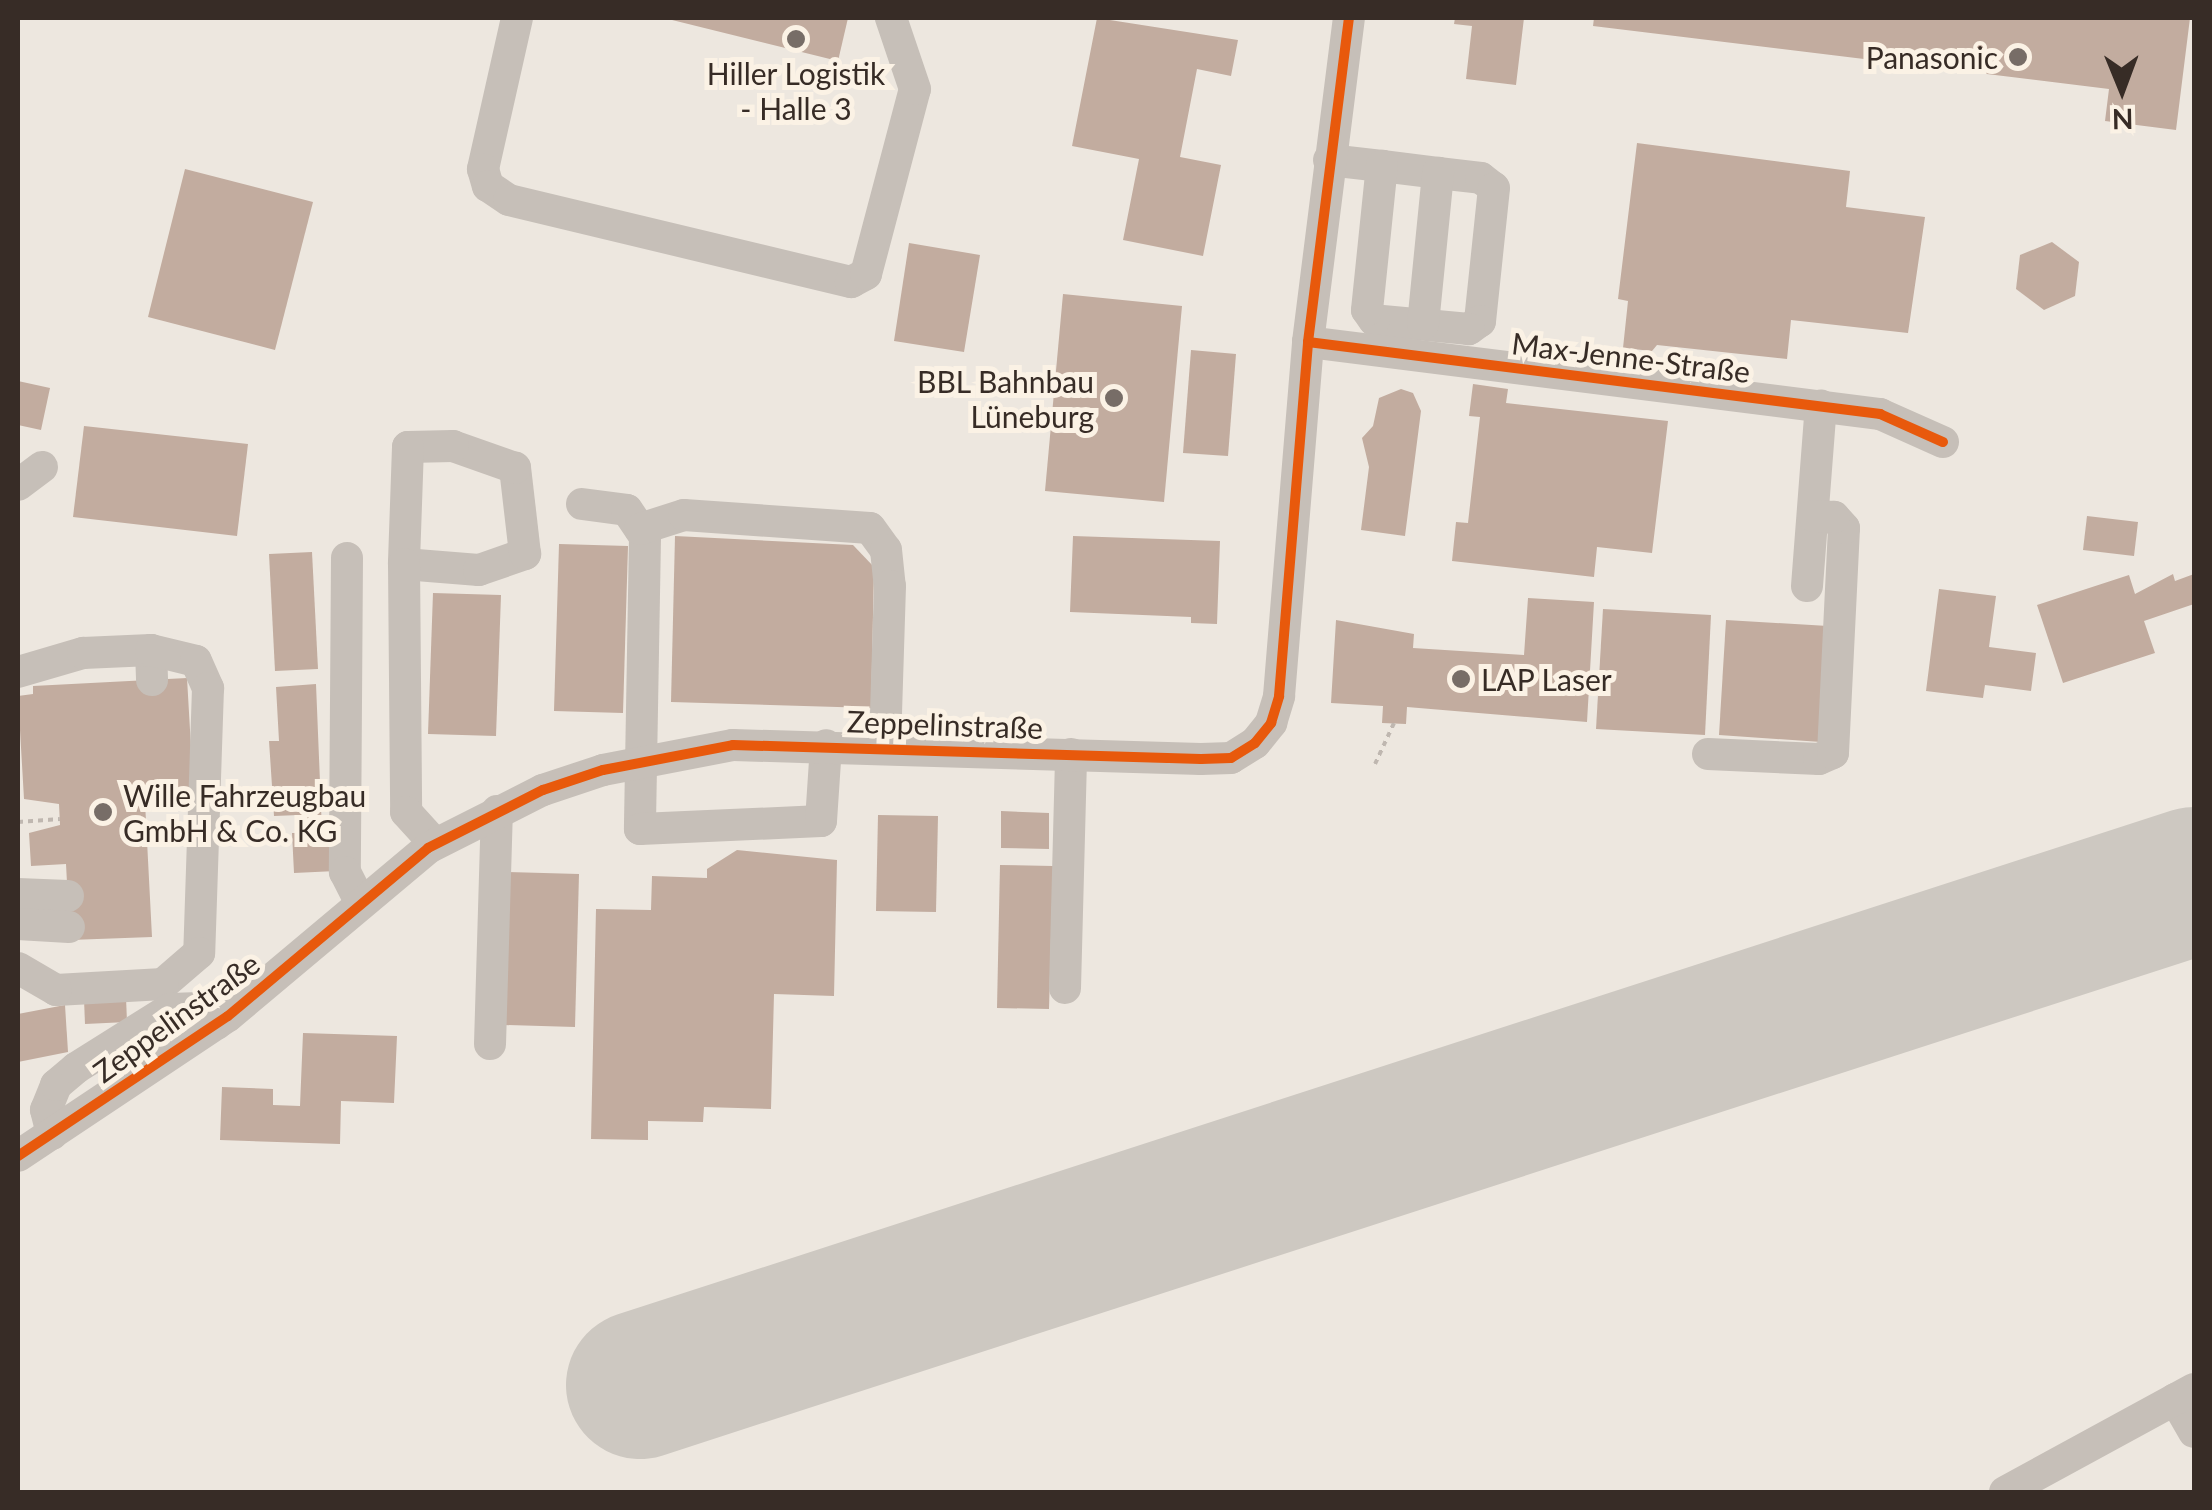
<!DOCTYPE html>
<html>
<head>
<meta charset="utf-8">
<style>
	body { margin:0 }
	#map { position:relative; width:2212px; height:1510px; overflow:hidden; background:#ede7df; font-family:Lato,sans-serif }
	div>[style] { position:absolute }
	.runway>* { height:148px; margin:-74px; padding:0 74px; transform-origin:74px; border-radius:74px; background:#cdc8c1 }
	.building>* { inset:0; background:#c2ac9f }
	.path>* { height:4px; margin-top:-2px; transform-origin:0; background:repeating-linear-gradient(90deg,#bfb7b0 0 5px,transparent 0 10px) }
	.minor>* { height:32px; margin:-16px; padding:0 16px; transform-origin:16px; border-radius:16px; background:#c6bfb8 }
	.cycleway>* { height:10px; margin:-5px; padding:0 5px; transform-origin:5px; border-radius:5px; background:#e8590c }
	.dots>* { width:28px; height:28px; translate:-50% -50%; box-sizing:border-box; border:5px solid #fbf2e5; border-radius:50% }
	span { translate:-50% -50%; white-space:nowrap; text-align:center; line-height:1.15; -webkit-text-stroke:10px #fbf2e5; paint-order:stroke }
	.poi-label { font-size:30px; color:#372c26 }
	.right { translate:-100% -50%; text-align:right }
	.left { translate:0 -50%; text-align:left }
	.street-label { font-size:30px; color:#372c26 }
	.frame { position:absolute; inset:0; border:20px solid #372c26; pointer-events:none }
	.north { position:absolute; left:2072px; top:40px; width:100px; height:100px; -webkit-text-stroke:8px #fbf2e5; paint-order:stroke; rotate:179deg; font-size:28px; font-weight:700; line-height:40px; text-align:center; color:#372c26 }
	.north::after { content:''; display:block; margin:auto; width:35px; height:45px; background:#372c26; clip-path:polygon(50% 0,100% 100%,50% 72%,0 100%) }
</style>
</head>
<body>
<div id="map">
	<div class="runway">
		<i style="left:640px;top:1385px;width:1634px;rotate:-17.97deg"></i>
	</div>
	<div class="building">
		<i style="clip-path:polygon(664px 18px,848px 18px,838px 61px)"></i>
		<i style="clip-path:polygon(1097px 18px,1238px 40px,1231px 76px,1197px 69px,1180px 157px,1221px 165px,1203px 256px,1123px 240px,1139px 159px,1072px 146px)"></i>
		<i style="clip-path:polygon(1455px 18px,1524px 18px,1516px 85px,1466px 79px,1472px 26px,1454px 24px)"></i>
		<i style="clip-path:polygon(1594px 18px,2190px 18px,2176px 130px,2105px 121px,2109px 89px,1593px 26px)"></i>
		<i style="clip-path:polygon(1637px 143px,1850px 171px,1846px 207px,1925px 217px,1908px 333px,1791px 320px,1787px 359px,1657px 345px,1652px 351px,1623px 348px,1628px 301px,1618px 299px)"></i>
		<i style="clip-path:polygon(185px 169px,313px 202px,275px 350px,148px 317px)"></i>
		<i style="clip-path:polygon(2052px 242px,2079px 262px,2075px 296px,2044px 310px,2016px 289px,2020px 255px)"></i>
		<i style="clip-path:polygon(909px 243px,980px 255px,964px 352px,894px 341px)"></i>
		<i style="clip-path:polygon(1063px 294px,1182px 306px,1164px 502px,1045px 491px)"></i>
		<i style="clip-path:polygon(1191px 350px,1236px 354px,1228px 456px,1183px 453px)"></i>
		<i style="clip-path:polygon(18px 381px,50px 388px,41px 430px,18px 425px)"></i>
		<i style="clip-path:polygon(1473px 384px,1508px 389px,1506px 403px,1668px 421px,1652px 553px,1597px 547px,1594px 577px,1452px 561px,1456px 522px,1468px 523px,1480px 417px,1469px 416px)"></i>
		<i style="clip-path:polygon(1401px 389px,1413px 393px,1421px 411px,1405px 536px,1361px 530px,1369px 467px,1362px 438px,1373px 426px,1379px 398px)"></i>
		<i style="clip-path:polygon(84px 426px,248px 444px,237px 536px,73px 517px)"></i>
		<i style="clip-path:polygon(2087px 516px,2138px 522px,2134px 556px,2083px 550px)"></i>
		<i style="clip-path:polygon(675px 536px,853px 545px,874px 567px,871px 708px,671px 702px)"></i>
		<i style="clip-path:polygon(1073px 536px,1220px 541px,1217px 624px,1191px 623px,1191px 617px,1070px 612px)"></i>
		<i style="clip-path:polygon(559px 544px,628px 546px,623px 713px,554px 711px)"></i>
		<i style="clip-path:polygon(312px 552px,318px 669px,275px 671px,269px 554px)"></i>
		<i style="clip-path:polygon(2173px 574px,2175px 581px,2194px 574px,2194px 604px,2144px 621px,2155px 653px,2063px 683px,2037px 605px,2129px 575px,2135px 594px)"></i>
		<i style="clip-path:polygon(1939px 589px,1996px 596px,1989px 647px,2036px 653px,2031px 691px,1985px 685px,1983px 698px,1926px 691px)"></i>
		<i style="clip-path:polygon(433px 593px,501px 595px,496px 736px,428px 734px)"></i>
		<i style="clip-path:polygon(1528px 598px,1594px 602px,1587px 722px,1407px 707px,1406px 724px,1382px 723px,1383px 706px,1331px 703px,1336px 620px,1414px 634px,1413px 648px,1524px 655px)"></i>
		<i style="clip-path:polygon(1603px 609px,1711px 615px,1705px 735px,1596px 729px)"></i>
		<i style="clip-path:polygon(1726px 620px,1828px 626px,1821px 742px,1719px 735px)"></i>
		<i style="clip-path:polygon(187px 678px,194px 799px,145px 802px,152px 937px,70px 940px,66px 864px,31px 866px,29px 833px,60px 825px,59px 804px,24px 799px,18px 696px,33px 694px,33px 686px)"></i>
		<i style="clip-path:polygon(316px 684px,322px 831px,333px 830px,336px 871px,294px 873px,292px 833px,300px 833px,299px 815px,274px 816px,269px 741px,279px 741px,276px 687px)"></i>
		<i style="clip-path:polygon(1001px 811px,1049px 813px,1049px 849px,1001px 848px)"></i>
		<i style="clip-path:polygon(878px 815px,938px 816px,936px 912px,876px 911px)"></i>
		<i style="clip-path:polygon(737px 850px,837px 860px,834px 996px,774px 994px,771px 1109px,704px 1107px,703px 1122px,648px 1121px,648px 1140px,591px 1139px,596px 909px,651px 910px,652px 876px,707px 878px,707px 869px)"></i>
		<i style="clip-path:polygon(1000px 865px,1053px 866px,1049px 1009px,997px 1008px)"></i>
		<i style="clip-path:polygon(507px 872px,579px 874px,575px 1027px,504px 1025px)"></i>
		<i style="clip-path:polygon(126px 997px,127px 1022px,85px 1024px,84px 999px)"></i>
		<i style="clip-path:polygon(65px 1005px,68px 1052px,18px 1062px,18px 1014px)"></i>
		<i style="clip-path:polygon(303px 1033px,397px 1036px,394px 1103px,341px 1101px,340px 1144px,220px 1140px,222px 1087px,273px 1089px,273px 1105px,300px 1106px)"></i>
	</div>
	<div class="path">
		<i style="left:1375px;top:764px;width:45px;rotate:-65.1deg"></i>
		<i style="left:18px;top:822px;width:42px;rotate:-4.1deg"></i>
	</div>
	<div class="minor">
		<i style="left:517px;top:18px;width:155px;rotate:102.7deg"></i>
		<i style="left:483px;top:169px;width:18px;rotate:74deg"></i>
		<i style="left:488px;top:186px;width:25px;rotate:34deg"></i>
		<i style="left:509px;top:200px;width:352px;rotate:13.5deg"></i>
		<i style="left:851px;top:282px;width:17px;rotate:-28deg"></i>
		<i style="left:866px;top:274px;width:191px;rotate:-75.2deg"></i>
		<i style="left:915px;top:89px;width:75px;rotate:-108.7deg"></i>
		<i style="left:1329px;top:160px;width:53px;rotate:6.5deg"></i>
		<i style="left:1382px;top:166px;width:56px;rotate:7.1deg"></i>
		<i style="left:1438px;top:173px;width:43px;rotate:6.6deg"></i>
		<i style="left:1481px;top:178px;width:16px;rotate:38deg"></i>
		<i style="left:1494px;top:188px;width:134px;rotate:96deg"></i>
		<i style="left:1480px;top:321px;width:14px;rotate:144deg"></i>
		<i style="left:1469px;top:329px;width:95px;rotate:-174.6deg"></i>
		<i style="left:1374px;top:320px;width:12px;rotate:-125deg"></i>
		<i style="left:1367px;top:310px;width:145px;rotate:-84.1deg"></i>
		<i style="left:1423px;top:324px;width:152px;rotate:-84.3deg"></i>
		<i style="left:1308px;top:342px;width:577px;rotate:7.17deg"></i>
		<i style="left:1880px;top:414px;width:69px;rotate:24deg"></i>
		<i style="left:18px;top:485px;width:30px;rotate:-37deg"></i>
		<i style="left:582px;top:504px;width:45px;rotate:7.6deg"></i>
		<i style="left:627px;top:510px;width:32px;rotate:56deg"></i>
		<i style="left:645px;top:537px;width:292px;rotate:91deg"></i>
		<i style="left:640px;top:829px;width:181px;rotate:-2.5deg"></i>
		<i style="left:821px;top:821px;width:76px;rotate:-86.2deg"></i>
		<i style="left:640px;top:529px;width:46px;rotate:-17.7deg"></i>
		<i style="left:684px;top:515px;width:186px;rotate:4deg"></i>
		<i style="left:870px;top:528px;width:27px;rotate:54deg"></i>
		<i style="left:886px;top:550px;width:36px;rotate:84deg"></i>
		<i style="left:890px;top:586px;width:161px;rotate:91.8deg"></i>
		<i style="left:347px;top:558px;width:314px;rotate:90.4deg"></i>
		<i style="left:345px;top:872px;width:35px;rotate:63deg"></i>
		<i style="left:404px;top:564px;width:75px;rotate:4.6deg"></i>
		<i style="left:479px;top:570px;width:49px;rotate:-19.2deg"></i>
		<i style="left:525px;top:554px;width:87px;rotate:-96.6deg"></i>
		<i style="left:515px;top:468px;width:66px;rotate:-160.5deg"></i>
		<i style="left:453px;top:446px;width:45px;rotate:178.7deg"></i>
		<i style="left:408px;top:447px;width:117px;rotate:92deg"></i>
		<i style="left:404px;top:564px;width:248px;rotate:89.5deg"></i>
		<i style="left:406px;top:812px;width:43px;rotate:47.8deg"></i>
		<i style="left:1807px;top:586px;width:181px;rotate:-85.6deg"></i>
		<i style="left:151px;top:650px;width:30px;rotate:88deg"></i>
		<i style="left:18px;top:672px;width:68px;rotate:-16.3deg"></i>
		<i style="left:83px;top:653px;width:68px;rotate:-2.5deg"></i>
		<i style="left:151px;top:650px;width:46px;rotate:13.7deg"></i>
		<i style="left:196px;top:661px;width:30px;rotate:66deg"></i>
		<i style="left:208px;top:688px;width:265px;rotate:91.9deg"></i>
		<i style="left:199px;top:953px;width:48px;rotate:139.3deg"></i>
		<i style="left:163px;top:984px;width:107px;rotate:176.8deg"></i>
		<i style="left:56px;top:990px;width:44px;rotate:-149.9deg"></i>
		<i style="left:1708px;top:754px;width:111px;rotate:2.6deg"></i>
		<i style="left:1819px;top:759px;width:15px;rotate:-23deg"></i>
		<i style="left:1833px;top:753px;width:225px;rotate:-87.2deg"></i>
		<i style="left:1844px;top:528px;width:15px;rotate:-132deg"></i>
		<i style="left:1834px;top:517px;width:21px;rotate:-177deg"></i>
		<i style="left:18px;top:894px;width:50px;rotate:2.3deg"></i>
		<i style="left:18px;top:924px;width:51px;rotate:3.4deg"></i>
		<i style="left:1065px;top:988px;width:234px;rotate:-88.5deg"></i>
		<i style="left:490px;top:1044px;width:233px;rotate:-88.3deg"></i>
		<i style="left:52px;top:1134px;width:25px;rotate:-104deg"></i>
		<i style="left:46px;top:1110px;width:27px;rotate:-68deg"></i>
		<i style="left:56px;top:1085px;width:26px;rotate:-40deg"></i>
		<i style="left:76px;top:1068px;width:111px;rotate:-32.1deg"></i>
		<i style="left:170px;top:1009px;width:30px;rotate:-2deg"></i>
		<i style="left:200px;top:1008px;width:23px;rotate:43deg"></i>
		<i style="left:18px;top:1156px;width:252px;rotate:-33.7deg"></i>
		<i style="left:228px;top:1016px;width:261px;rotate:-40deg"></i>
		<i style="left:428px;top:848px;width:129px;rotate:-26.8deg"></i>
		<i style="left:543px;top:790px;width:63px;rotate:-18.4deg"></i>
		<i style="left:603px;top:770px;width:132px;rotate:-10.9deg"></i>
		<i style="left:733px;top:745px;width:468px;rotate:1.7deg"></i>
		<i style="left:1201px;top:759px;width:30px;rotate:-2deg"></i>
		<i style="left:1231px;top:758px;width:28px;rotate:-32deg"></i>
		<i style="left:1255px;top:743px;width:26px;rotate:-51deg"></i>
		<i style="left:1271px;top:723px;width:28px;rotate:-73deg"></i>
		<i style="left:1279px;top:696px;width:355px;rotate:-85.3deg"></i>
		<i style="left:1308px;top:342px;width:327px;rotate:-82.8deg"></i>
		<i style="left:2175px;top:1399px;width:38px;rotate:60deg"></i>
		<i style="left:2005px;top:1492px;width:215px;rotate:-28.6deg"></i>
	</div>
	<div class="cycleway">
		<i style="left:1308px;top:342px;width:577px;rotate:7.17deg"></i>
		<i style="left:1880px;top:414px;width:69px;rotate:24deg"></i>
		<i style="left:18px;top:1156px;width:252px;rotate:-33.7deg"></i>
		<i style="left:228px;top:1016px;width:261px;rotate:-40deg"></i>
		<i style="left:428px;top:848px;width:129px;rotate:-26.8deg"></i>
		<i style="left:543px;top:790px;width:63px;rotate:-18.4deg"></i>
		<i style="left:603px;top:770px;width:132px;rotate:-10.9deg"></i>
		<i style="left:733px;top:745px;width:468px;rotate:1.7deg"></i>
		<i style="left:1201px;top:759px;width:30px;rotate:-2deg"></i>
		<i style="left:1231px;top:758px;width:28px;rotate:-32deg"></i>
		<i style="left:1255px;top:743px;width:26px;rotate:-51deg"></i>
		<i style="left:1271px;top:723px;width:28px;rotate:-73deg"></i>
		<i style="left:1279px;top:696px;width:355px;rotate:-85.3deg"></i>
		<i style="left:1308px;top:342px;width:327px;rotate:-82.8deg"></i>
	</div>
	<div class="dots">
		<i style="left:796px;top:39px;background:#776d67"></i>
		<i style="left:2018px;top:57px;background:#776d67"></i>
		<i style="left:1114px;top:398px;background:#776d67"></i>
		<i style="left:1461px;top:679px;background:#776d67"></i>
		<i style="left:103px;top:812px;background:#776d67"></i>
	</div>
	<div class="poi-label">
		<span class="right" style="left:1998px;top:57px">Panasonic</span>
		<span style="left:796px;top:90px">Hiller Logistik<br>- Halle 3</span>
		<span class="right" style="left:1094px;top:398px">BBL Bahnbau<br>Lüneburg</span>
		<span class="left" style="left:1481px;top:679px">LAP Laser</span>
		<span class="left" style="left:123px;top:812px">Wille Fahrzeugbau<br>GmbH &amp; Co. KG</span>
	</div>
	<div class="street-label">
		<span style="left:1631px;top:357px;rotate:7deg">Max-Jenne-Straße</span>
		<span style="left:945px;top:724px;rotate:2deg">Zeppelinstraße</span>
		<span style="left:176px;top:1017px;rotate:-36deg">Zeppelinstraße</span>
	</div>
	<div class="frame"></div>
	<div class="north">N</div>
</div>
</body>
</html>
